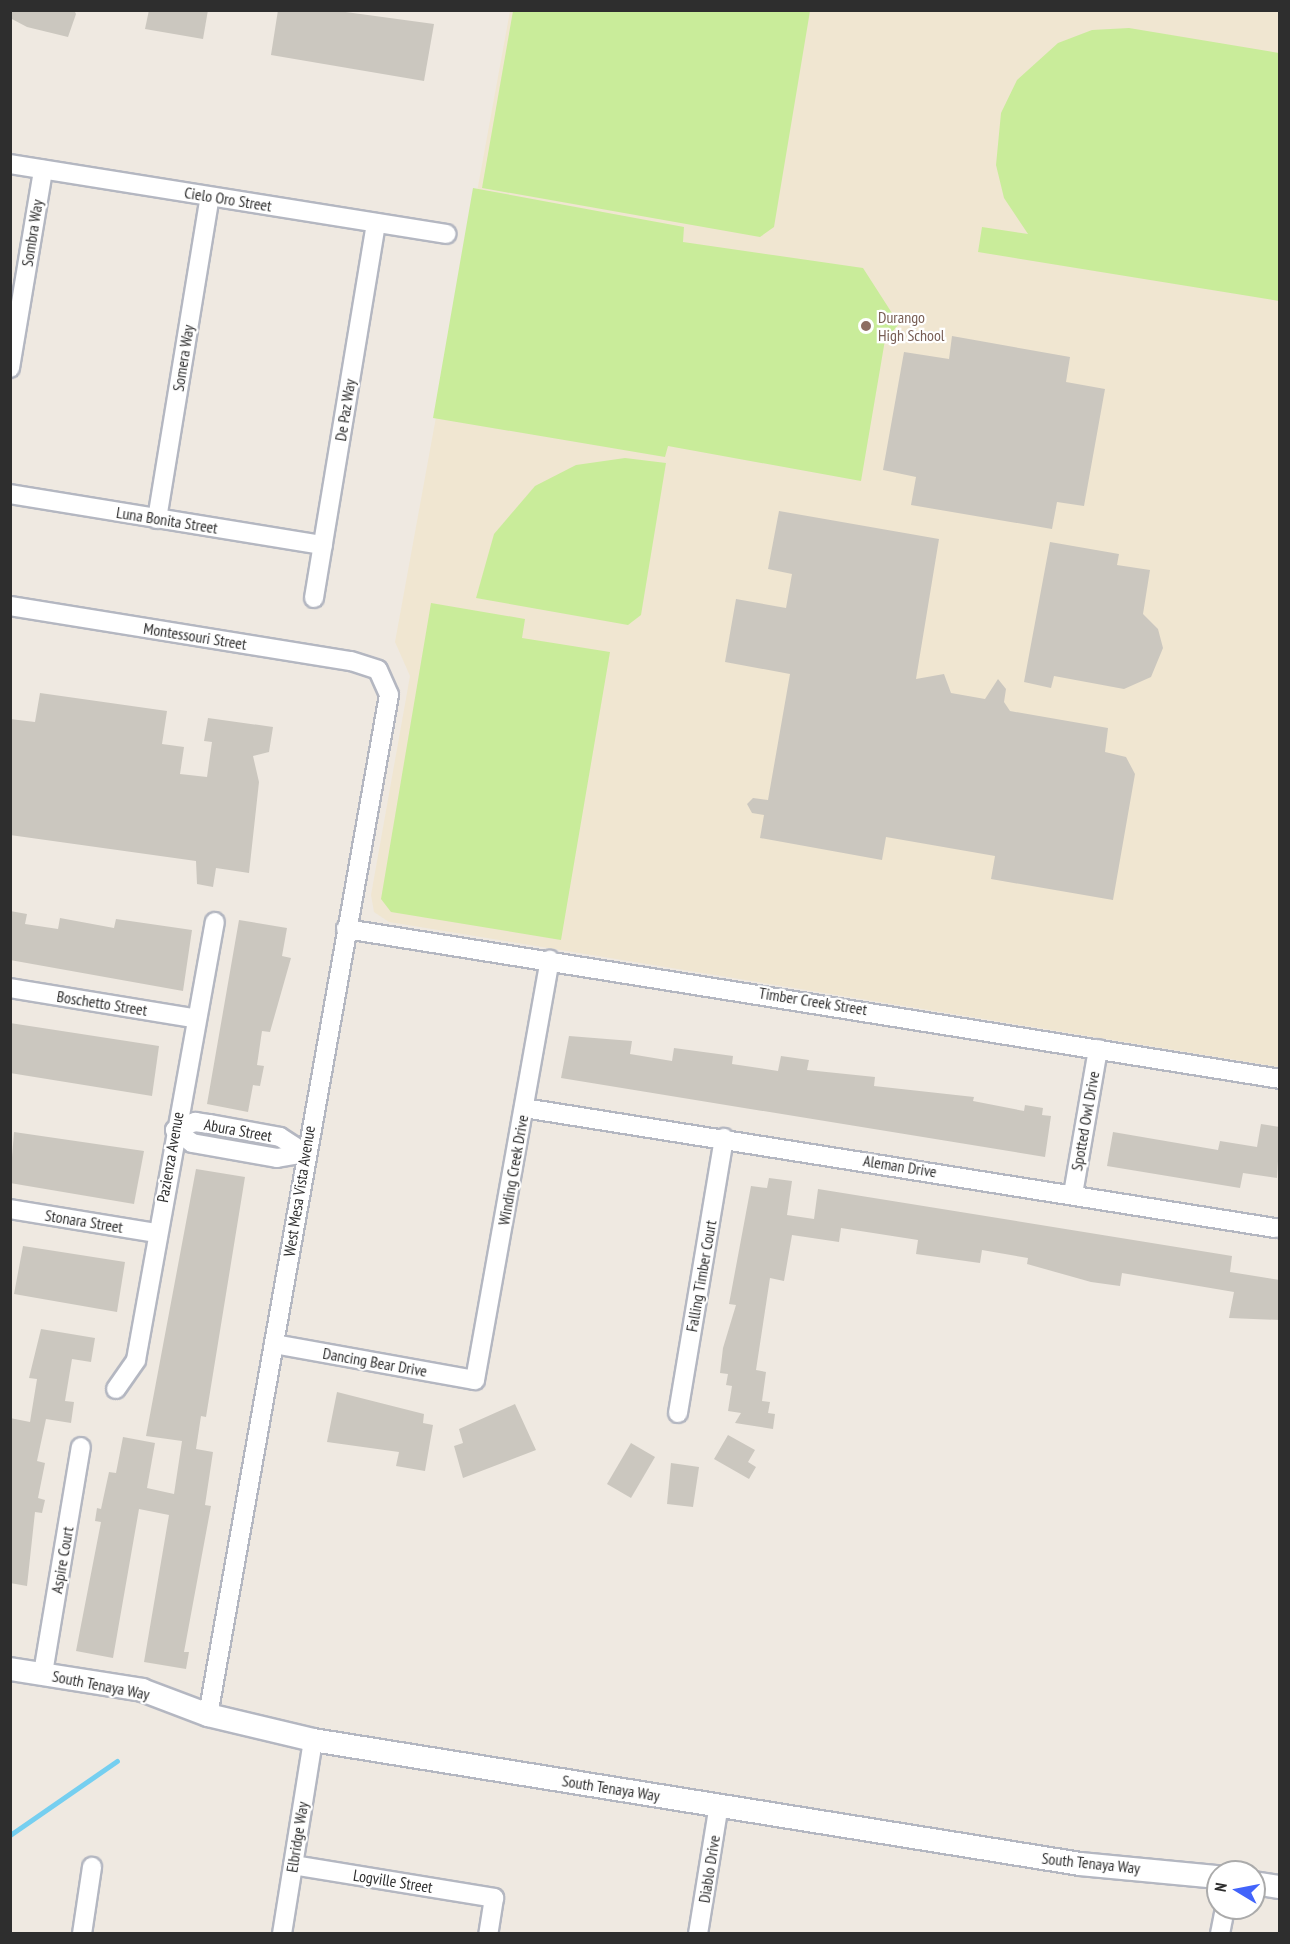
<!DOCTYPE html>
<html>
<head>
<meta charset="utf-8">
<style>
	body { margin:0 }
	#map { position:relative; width:1290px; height:1944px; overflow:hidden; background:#efe9e1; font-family:"PT Sans Narrow",sans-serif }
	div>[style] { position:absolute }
	.education>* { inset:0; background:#f0e6d1 }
	.pitch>* { inset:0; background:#c9ec9a }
	.stream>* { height:5px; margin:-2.5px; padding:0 2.5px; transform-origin:2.5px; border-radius:2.5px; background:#75cff0 }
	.building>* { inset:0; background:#cbc7bf }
	.roads { filter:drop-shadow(2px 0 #b4b7c1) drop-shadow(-2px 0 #b4b7c1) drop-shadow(0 2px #b4b7c1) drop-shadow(0 -2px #b4b7c1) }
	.minor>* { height:18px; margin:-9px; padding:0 9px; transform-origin:9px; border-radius:9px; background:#fff }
	.tertiary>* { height:22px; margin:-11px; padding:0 11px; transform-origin:11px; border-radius:11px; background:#fff }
	.dots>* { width:16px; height:16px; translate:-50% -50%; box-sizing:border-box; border:3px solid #fff; border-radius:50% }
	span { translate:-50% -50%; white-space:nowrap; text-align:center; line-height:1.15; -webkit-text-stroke:4.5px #fff; paint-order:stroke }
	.street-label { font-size:16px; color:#2e2e2e }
	.education-label { font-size:16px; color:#785e54 }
	.left { translate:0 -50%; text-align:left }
	.frame { position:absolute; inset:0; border:12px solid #2e2e2e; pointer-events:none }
	.north { position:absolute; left:1206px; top:1860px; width:60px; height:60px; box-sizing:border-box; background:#fff; border:2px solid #ababab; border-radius:50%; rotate:280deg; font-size:16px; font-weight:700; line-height:24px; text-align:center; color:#2e2e2e }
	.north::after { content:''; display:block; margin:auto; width:21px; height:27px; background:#4264fb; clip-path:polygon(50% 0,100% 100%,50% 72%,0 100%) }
</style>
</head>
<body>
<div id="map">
	<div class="education">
		<i style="clip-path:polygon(510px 11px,1279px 11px,1279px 1067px,389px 922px,374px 912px,371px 895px,410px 676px,395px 642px)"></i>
	</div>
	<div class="pitch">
		<i style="clip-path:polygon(513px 11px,810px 11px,774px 227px,760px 237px,482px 188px)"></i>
		<i style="clip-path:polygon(1129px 28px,1279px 53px,1279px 301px,978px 252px,982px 227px,1028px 234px,1004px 198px,996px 165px,1001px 113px,1017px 80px,1058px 43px,1092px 30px)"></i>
		<i style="clip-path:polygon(473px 188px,684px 227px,683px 242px,863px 268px,899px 324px,885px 340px,861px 481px,668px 446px,665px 457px,433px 418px)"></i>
		<i style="clip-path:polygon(625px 458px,666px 463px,641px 615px,628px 625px,476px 598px,494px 534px,535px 486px,576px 465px)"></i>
		<i style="clip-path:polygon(431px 603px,525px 619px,522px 638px,610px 652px,561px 940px,391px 912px,381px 899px)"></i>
	</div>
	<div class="stream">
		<i style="left:10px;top:1835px;width:130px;rotate:-34.7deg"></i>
	</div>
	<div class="building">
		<i style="clip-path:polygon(10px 10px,74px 10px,76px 14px,68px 37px,27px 27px,10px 18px)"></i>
		<i style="clip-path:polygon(149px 10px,208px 10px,203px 39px,145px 29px)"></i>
		<i style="clip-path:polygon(278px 10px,331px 10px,434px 24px,424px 81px,271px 55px)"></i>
		<i style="clip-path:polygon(952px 336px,1070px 357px,1066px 382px,1105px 389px,1084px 506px,1057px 502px,1052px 529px,911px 505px,916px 477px,883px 470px,904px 352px,949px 359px)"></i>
		<i style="clip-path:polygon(779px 511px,939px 539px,916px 679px,944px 674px,951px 693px,985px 699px,998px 679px,1006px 689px,1004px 702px,1010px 711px,1108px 728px,1105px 752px,1126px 757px,1135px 774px,1113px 900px,991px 879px,995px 856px,886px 837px,882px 860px,760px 838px,764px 815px,752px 813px,747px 804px,753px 798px,768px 800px,790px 674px,725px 662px,736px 599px,786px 608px,792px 574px,768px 569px)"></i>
		<i style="clip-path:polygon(1050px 542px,1119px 554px,1117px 565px,1150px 570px,1143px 614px,1158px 629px,1163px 648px,1151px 677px,1124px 689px,1054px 676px,1051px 688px,1024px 682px)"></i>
		<i style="clip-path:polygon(40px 693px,167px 711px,162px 744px,184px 747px,180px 774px,207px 777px,212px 742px,204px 741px,208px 718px,273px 727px,269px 752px,253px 756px,259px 782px,249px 873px,216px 868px,213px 887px,197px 884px,196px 861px,10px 835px,10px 719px,35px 722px)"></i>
		<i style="clip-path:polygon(10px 911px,27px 914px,25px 924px,58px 929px,60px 918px,114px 928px,116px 919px,192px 930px,183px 991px,10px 960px)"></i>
		<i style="clip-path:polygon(239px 920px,287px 928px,282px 956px,291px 958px,270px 1032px,262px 1031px,257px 1065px,264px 1066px,260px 1086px,253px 1085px,248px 1112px,207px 1104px)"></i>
		<i style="clip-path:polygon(10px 1023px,159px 1046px,152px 1096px,10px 1073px)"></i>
		<i style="clip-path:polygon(569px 1036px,632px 1041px,630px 1054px,672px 1061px,674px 1048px,733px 1056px,732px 1064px,778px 1071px,781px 1056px,809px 1060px,807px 1070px,875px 1077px,874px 1086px,974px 1097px,973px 1101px,1024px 1111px,1025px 1105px,1043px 1108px,1042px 1115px,1051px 1116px,1045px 1157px,561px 1078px)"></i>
		<i style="clip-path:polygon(1261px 1124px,1280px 1127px,1277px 1178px,1243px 1173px,1240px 1188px,1107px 1166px,1113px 1132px,1218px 1150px,1220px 1141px,1257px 1147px)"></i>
		<i style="clip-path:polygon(14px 1132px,144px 1151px,134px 1204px,10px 1183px)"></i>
		<i style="clip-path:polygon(196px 1169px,245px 1177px,206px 1417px,201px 1416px,196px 1449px,213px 1452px,205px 1505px,211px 1506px,184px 1652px,189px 1652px,186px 1669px,144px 1662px,169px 1515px,139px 1509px,113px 1658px,76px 1651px,101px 1522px,95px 1521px,97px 1508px,101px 1509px,109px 1472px,116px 1473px,123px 1437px,155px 1443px,147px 1488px,174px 1494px,182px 1441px,146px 1436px)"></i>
		<i style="clip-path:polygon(769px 1178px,792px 1181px,787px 1215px,814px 1219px,818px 1189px,1232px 1256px,1230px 1272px,1280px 1280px,1280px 1320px,1229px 1318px,1234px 1292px,1122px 1273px,1120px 1286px,1091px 1282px,1027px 1264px,1028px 1258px,982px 1250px,980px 1263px,916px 1254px,918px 1240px,841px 1228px,839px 1242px,792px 1235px,784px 1281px,770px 1278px,756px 1370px,766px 1372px,762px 1401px,770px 1402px,768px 1413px,775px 1414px,773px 1429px,735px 1423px,741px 1413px,728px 1411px,732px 1386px,726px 1385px,728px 1374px,720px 1373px,723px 1348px,736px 1305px,729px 1304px,751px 1186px,767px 1188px)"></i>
		<i style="clip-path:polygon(23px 1246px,125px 1262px,117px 1312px,14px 1294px)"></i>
		<i style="clip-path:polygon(41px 1329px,95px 1338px,91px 1362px,72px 1359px,65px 1401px,74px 1402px,71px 1423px,46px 1419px,37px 1461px,45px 1463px,38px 1498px,45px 1500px,42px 1513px,35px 1512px,27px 1586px,10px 1583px,10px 1418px,30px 1422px,37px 1379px,29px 1378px)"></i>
		<i style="clip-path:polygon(337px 1392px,424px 1414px,423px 1423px,433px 1425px,425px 1471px,396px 1466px,399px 1452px,327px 1442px)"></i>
		<i style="clip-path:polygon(515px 1404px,536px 1450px,463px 1478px,454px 1446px,463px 1443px,459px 1429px)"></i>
		<i style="clip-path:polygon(728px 1435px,755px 1450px,748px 1462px,756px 1467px,749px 1479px,714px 1459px)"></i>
		<i style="clip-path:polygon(631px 1443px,655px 1457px,631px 1498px,607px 1484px)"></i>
		<i style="clip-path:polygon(671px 1463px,699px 1467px,693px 1507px,667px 1504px)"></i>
	</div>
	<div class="roads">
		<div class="minor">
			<i style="left:10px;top:164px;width:442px;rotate:9.1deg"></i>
			<i style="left:10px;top:368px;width:201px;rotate:-80.5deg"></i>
			<i style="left:10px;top:494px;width:317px;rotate:9.3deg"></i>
			<i style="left:157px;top:519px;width:326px;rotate:-80.7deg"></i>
			<i style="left:314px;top:598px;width:380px;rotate:-80.6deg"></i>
			<i style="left:10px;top:606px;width:345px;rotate:9.2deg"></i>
			<i style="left:351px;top:661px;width:28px;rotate:18deg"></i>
			<i style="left:378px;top:670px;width:27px;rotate:66deg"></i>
			<i style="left:389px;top:695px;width:1036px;rotate:100.06deg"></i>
			<i style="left:346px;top:929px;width:946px;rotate:9.12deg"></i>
			<i style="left:10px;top:988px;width:186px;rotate:9.3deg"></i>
			<i style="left:524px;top:1108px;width:761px;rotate:9.08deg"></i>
			<i style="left:175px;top:1130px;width:22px;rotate:-22deg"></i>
			<i style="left:195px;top:1122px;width:15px;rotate:8deg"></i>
			<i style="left:210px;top:1124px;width:71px;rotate:10.5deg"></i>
			<i style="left:280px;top:1137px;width:30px;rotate:33deg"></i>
			<i style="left:175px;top:1130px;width:21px;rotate:37deg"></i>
			<i style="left:192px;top:1143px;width:86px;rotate:10deg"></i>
			<i style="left:277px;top:1158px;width:28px;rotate:-10deg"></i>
			<i style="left:1073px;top:1194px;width:147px;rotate:-80.2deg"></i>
			<i style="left:10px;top:1209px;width:149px;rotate:9.3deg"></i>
			<i style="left:274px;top:1344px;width:204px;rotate:10.2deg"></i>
			<i style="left:475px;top:1380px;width:427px;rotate:-79.9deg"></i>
			<i style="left:116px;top:1389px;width:35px;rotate:-55deg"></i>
			<i style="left:136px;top:1360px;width:445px;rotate:-79.8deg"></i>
			<i style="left:678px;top:1413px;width:279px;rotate:-80.5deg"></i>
			<i style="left:43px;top:1673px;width:229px;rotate:-80.5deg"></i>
			<i style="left:293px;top:1865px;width:204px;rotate:9.3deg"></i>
			<i style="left:494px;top:1898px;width:36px;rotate:99deg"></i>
			<i style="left:82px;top:1934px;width:68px;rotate:-81.5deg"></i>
			<i style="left:282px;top:1934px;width:196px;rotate:-80.9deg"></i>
			<i style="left:698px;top:1934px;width:131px;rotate:-80.8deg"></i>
			<i style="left:1220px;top:1934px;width:26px;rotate:-79deg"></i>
		</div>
		<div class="tertiary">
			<i style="left:10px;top:1669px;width:134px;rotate:9deg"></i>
			<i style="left:142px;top:1690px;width:71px;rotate:20.7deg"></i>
			<i style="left:208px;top:1715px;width:108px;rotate:13.4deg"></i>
			<i style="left:313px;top:1740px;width:777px;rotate:9.18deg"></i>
			<i style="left:1080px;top:1864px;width:139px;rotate:5.4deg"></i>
			<i style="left:1254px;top:1883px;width:26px;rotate:9deg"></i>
		</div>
	</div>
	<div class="dots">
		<i style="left:866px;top:326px;background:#8d6e63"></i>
	</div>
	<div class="street-label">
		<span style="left:228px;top:199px;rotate:9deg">Cielo Oro Street</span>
		<span style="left:32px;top:233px;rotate:-81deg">Sombra Way</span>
		<span style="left:183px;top:358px;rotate:-81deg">Somera Way</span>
		<span style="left:345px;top:410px;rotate:-81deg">De Paz Way</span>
		<span style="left:167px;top:520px;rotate:9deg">Luna Bonita Street</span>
		<span style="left:195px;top:636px;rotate:9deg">Montessouri Street</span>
		<span style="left:813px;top:1001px;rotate:9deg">Timber Creek Street</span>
		<span style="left:102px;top:1003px;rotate:9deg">Boschetto Street</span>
		<span style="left:1085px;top:1121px;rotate:-80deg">Spotted Owl Drive</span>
		<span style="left:238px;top:1130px;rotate:10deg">Abura Street</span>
		<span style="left:170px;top:1157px;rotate:-80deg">Pazienza Avenue</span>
		<span style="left:900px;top:1166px;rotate:9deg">Aleman Drive</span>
		<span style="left:513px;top:1170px;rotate:-80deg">Winding Creek Drive</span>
		<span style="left:299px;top:1191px;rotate:-81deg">West Mesa Vista Avenue</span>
		<span style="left:84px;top:1221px;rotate:9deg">Stonara Street</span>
		<span style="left:701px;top:1276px;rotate:-80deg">Falling Timber Court</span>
		<span style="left:375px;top:1362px;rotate:10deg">Dancing Bear Drive</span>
		<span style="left:62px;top:1560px;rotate:-80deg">Aspire Court</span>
		<span style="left:101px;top:1685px;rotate:11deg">South Tenaya Way</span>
		<span style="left:611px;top:1788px;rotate:9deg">South Tenaya Way</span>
		<span style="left:297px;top:1837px;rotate:-81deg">Elbridge Way</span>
		<span style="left:1091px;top:1863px;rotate:6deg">South Tenaya Way</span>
		<span style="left:709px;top:1869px;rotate:-81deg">Diablo Drive</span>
		<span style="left:393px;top:1881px;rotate:9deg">Logville Street</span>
	</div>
	<div class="education-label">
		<span class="left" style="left:878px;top:326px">Durango<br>High School</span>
	</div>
	<div class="frame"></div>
	<div class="north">N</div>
</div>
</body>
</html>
